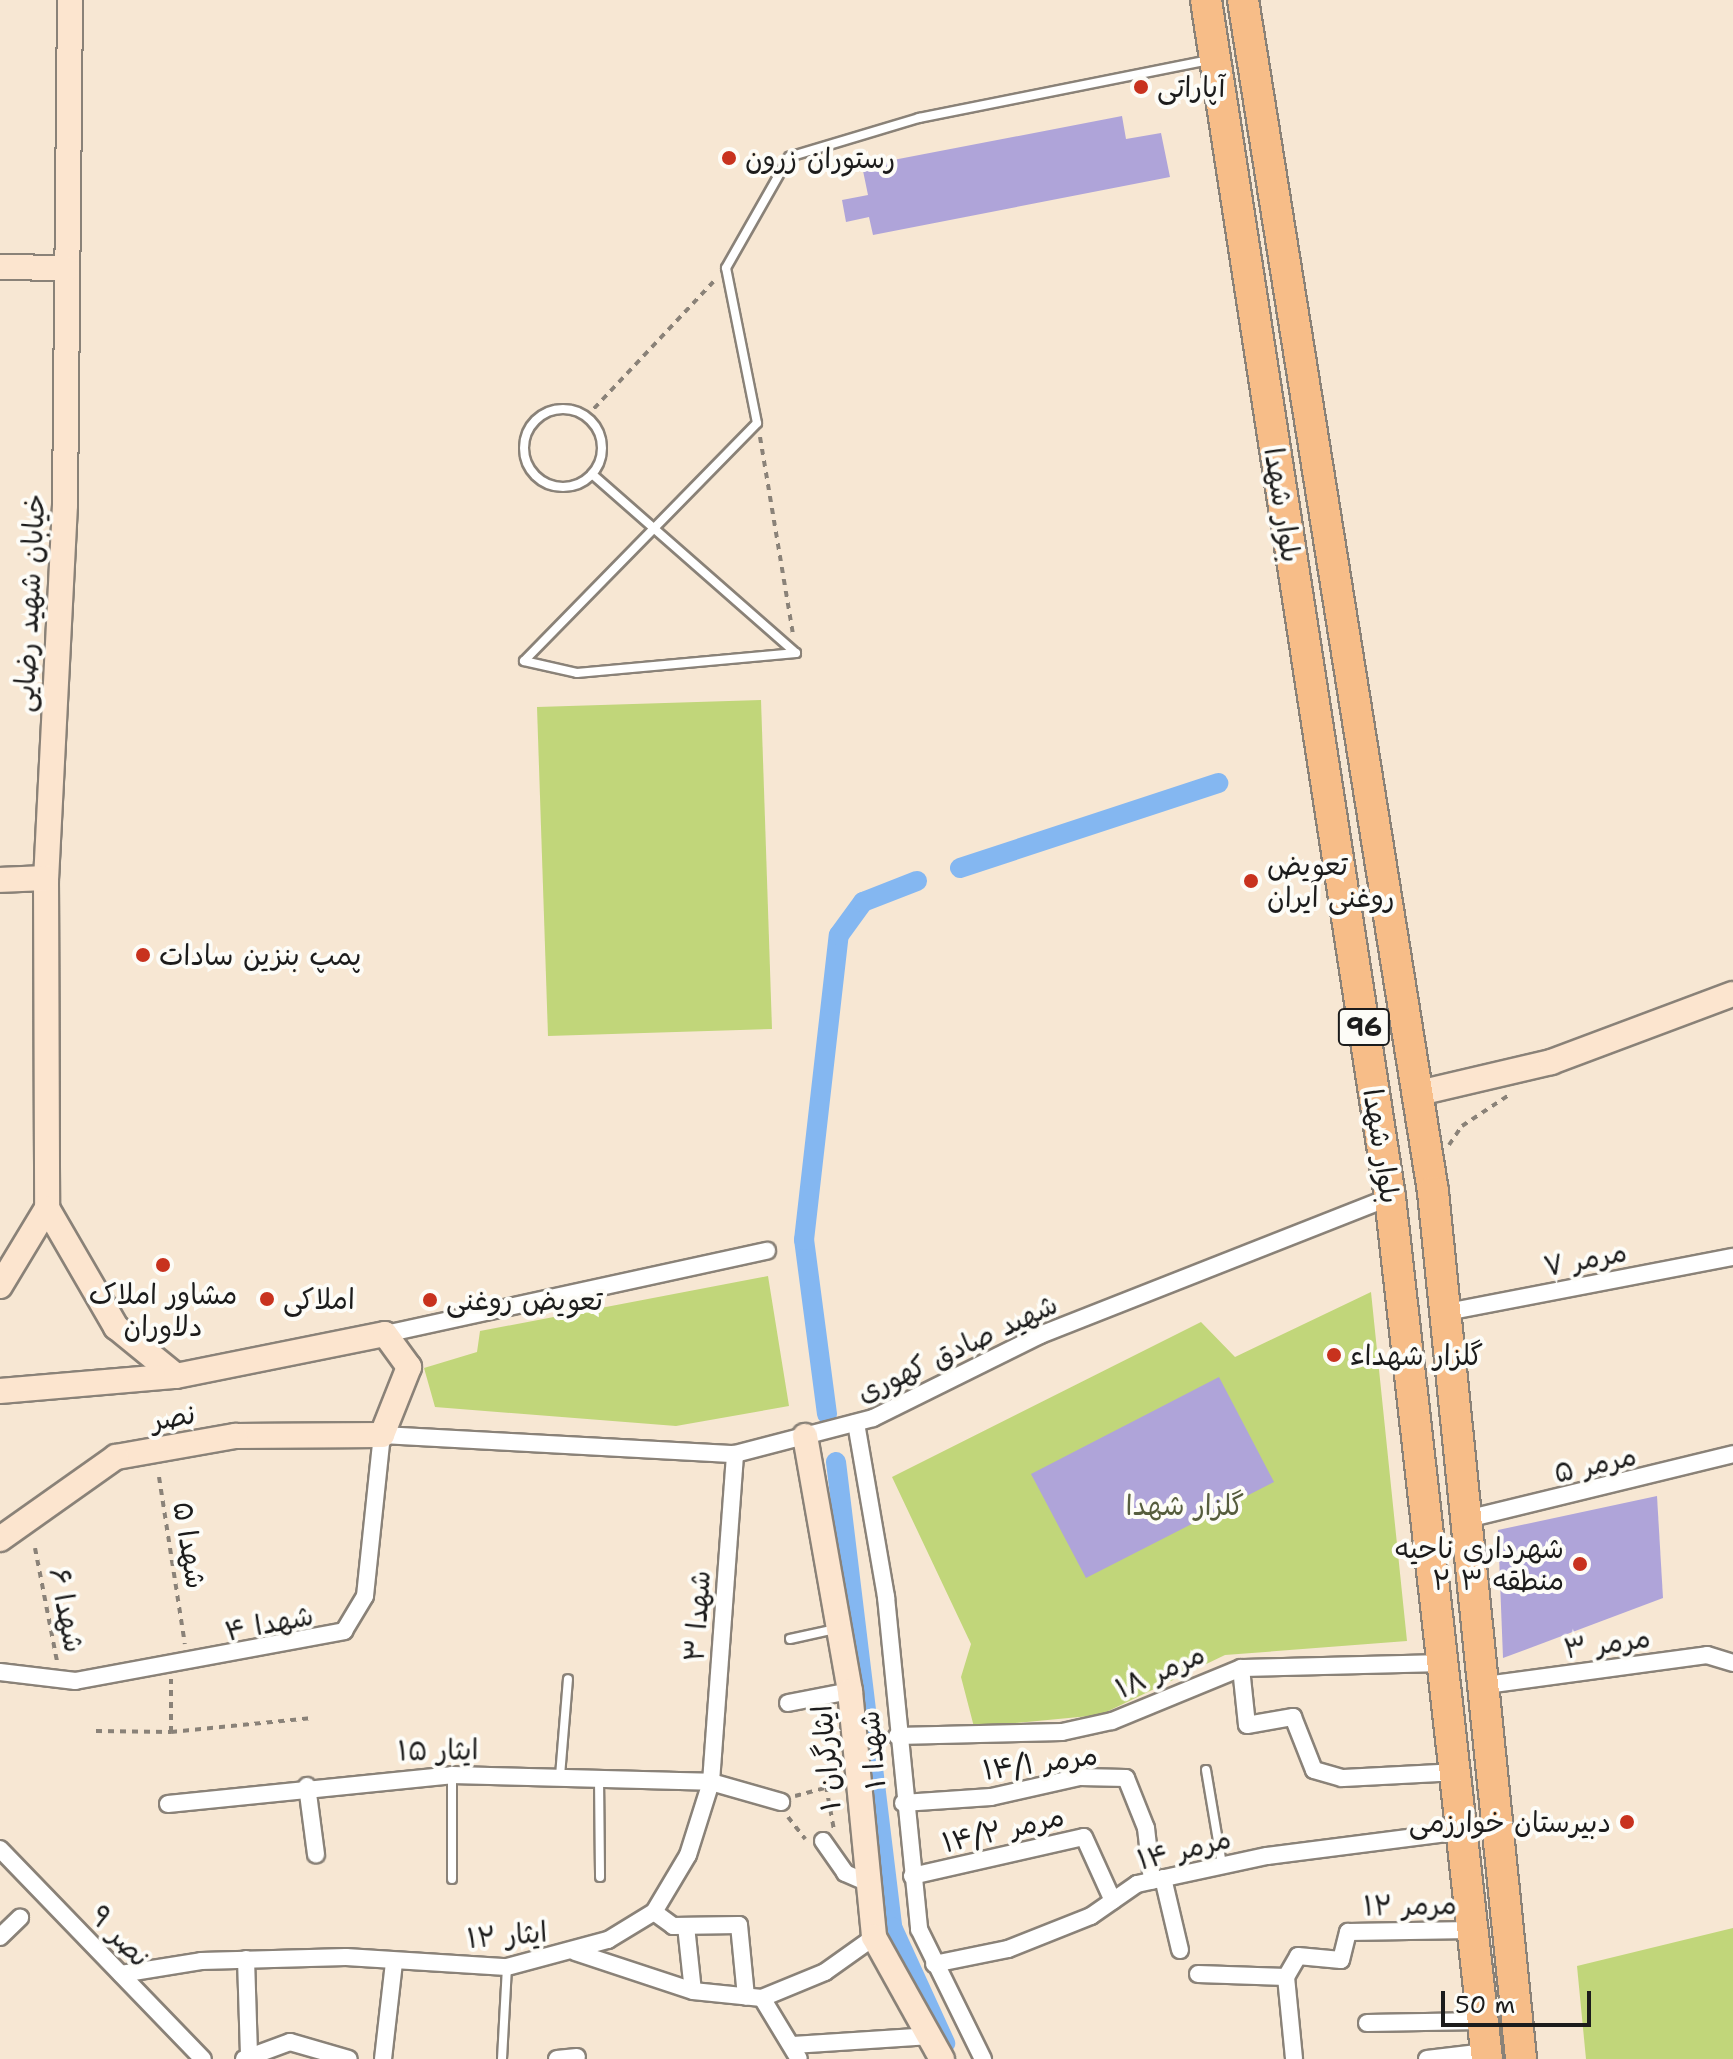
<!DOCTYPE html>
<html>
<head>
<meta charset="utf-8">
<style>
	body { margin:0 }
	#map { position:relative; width:1733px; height:2059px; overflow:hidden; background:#f7e7d3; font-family:"Shantell Sans","Playpen Sans Arabic",sans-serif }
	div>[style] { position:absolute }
	.green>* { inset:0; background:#c1d67a }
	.canal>* { height:20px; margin:-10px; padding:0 10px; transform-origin:10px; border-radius:10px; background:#84b7f1 }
	.building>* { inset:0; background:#afa4d9 }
	.path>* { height:4px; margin-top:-2px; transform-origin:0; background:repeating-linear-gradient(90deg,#8a8278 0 6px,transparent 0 12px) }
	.roads { filter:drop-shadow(2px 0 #8a8278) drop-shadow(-2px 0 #8a8278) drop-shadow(0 2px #8a8278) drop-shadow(0 -2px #8a8278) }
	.lane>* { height:8px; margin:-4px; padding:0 4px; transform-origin:4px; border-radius:4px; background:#fff }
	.lane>.ring { margin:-4px; padding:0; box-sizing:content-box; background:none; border:8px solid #fff; border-radius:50% }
	.street>* { height:16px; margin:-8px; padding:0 8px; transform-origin:8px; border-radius:8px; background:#fff }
	.secondary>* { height:24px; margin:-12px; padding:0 12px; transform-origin:12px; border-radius:12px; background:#fce5cf }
	.highway>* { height:30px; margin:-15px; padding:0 15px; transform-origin:15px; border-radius:15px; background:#f7bd88 }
	.dots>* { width:22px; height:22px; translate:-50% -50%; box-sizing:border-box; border:4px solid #fdfcf7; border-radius:50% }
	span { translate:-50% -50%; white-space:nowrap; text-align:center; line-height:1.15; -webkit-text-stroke:8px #fdfcf7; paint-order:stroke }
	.shield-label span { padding:2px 6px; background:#fdfcf7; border:2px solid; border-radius:6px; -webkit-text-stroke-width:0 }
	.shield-label { font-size:26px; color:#1c1c1c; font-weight:700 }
	.poi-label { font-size:28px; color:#1c1c1c }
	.left { translate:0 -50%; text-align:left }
	.right { translate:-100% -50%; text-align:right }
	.street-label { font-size:28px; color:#1c1c1c }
	.park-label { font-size:28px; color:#565d3d }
	.scale { position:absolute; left:1441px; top:1991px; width:150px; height:36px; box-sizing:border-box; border:4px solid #1c1c1c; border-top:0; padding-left:10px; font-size:24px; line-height:28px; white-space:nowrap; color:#1c1c1c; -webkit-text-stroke:6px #fdfcf7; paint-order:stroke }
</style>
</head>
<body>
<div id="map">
	<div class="green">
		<i style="clip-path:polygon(761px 700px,772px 1029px,548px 1036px,537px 707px)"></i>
		<i style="clip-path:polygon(768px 1276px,789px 1406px,676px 1426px,435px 1407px,424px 1368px,477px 1352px,480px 1331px)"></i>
		<i style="clip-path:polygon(1371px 1292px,1407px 1641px,1225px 1655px,1100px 1715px,974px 1727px,961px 1677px,971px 1644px,892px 1477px,1201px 1322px,1235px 1357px)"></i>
		<i style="clip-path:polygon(1733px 1928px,1733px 2059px,1586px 2059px,1577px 1966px)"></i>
	</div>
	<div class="canal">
		<i style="left:960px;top:868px;width:272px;rotate:-18.2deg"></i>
		<i style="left:827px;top:1414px;width:176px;rotate:-97.5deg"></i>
		<i style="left:804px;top:1240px;width:307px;rotate:-83.5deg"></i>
		<i style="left:839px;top:935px;width:41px;rotate:-54deg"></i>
		<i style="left:863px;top:902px;width:58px;rotate:-21.3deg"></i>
		<i style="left:836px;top:1462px;width:468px;rotate:83.1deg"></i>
		<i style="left:892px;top:1927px;width:128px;rotate:65.4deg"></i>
	</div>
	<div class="building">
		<i style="clip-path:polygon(1122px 116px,1126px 139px,1161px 133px,1170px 177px,873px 235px,869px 217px,846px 222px,842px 200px,868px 195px,862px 166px)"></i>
		<i style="clip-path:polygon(1219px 1377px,1274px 1482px,1086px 1578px,1031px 1474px)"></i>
		<i style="clip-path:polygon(1657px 1496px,1663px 1598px,1503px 1658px,1498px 1530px)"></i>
	</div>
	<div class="path">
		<i style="left:586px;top:417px;width:190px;rotate:-46.7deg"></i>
		<i style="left:760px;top:437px;width:200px;rotate:80.5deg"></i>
		<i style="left:1449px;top:1145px;width:23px;rotate:-56deg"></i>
		<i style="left:1462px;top:1126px;width:56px;rotate:-33.4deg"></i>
		<i style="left:159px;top:1477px;width:169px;rotate:81.2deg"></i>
		<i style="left:35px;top:1548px;width:115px;rotate:79deg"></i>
		<i style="left:96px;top:1731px;width:75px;rotate:0.8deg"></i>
		<i style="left:171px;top:1732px;width:142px;rotate:-5.7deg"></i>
		<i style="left:171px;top:1732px;width:53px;rotate:-90deg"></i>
		<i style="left:826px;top:1786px;width:45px;rotate:79.7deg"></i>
		<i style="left:795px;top:1796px;width:47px;rotate:-14.9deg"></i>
		<i style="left:788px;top:1817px;width:28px;rotate:52deg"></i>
	</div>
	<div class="roads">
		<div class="lane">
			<i class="ring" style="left:524px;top:409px;width:70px;height:70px"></i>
			<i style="left:592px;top:474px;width:271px;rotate:41.3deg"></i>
			<i style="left:524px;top:661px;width:333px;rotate:-45.6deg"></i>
			<i style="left:757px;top:423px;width:158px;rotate:-101.3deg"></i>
			<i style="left:726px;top:268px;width:128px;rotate:-60.4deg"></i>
			<i style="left:789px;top:157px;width:136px;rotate:-16.7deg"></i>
			<i style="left:919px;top:118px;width:297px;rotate:-11.3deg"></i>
			<i style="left:524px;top:661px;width:54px;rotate:12.8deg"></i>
			<i style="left:577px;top:673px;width:220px;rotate:-5.2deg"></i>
			<i style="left:790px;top:1639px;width:46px;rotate:-12.5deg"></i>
			<i style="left:1206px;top:1770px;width:96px;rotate:80.4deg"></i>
			<i style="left:452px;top:1775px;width:104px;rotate:90deg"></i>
			<i style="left:560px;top:1776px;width:97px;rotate:-85.3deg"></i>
			<i style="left:599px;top:1778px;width:99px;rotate:89.4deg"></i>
			<i style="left:502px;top:2059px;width:92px;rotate:-86.9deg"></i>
		</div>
		<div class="street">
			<i style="left:1447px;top:1312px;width:291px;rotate:-10.9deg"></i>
			<i style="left:385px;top:1334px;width:391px;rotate:-12.3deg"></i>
			<i style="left:856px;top:1423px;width:177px;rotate:80.2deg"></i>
			<i style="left:886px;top:1597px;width:334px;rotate:84.3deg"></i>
			<i style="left:919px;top:1929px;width:145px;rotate:63.8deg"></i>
			<i style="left:1467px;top:1519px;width:274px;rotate:-13.7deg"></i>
			<i style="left:1241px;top:1668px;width:57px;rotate:84deg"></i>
			<i style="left:1247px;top:1725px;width:47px;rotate:-9.9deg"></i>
			<i style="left:1293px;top:1717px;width:57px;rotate:68.4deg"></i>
			<i style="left:1314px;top:1770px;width:29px;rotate:16deg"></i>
			<i style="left:1342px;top:1778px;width:113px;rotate:-3deg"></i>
			<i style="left:0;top:1672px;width:76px;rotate:6.8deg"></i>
			<i style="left:75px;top:1681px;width:274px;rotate:-10.5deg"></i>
			<i style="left:344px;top:1631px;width:41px;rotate:-59deg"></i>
			<i style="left:365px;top:1596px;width:162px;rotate:-84deg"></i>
			<i style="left:382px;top:1435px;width:354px;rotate:3.1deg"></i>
			<i style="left:735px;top:1454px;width:143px;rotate:-14.6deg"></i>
			<i style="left:873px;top:1418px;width:186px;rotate:-26.4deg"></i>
			<i style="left:1040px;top:1335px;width:376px;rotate:-21.5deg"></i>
			<i style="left:1486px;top:1685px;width:223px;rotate:-7.7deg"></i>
			<i style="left:1707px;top:1655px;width:27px;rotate:17deg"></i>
			<i style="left:788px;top:1703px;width:63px;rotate:-11deg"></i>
			<i style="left:897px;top:1736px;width:165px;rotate:-1.4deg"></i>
			<i style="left:1062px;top:1732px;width:51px;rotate:-12.4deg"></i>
			<i style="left:1112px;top:1721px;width:139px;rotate:-22.3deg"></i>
			<i style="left:1241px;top:1668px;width:204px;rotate:-1.4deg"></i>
			<i style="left:307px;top:1786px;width:69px;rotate:82.5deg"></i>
			<i style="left:903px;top:1803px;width:88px;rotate:-3.9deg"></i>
			<i style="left:991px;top:1797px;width:91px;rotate:-12.7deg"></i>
			<i style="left:1080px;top:1777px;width:46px;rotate:1.2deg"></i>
			<i style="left:1126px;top:1778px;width:54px;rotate:68.2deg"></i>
			<i style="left:1146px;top:1828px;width:53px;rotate:83.5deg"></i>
			<i style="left:168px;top:1804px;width:285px;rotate:-5.8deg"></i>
			<i style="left:452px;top:1775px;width:259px;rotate:1.5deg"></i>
			<i style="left:711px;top:1782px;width:73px;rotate:15.9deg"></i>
			<i style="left:823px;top:1841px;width:39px;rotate:55deg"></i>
			<i style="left:845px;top:1873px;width:25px;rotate:23deg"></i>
			<i style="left:0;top:1849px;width:292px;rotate:46deg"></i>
			<i style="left:912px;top:1876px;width:176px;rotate:-12.8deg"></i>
			<i style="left:1084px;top:1837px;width:70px;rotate:65.6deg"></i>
			<i style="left:1163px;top:1878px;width:74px;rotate:76.7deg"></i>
			<i style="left:654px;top:1912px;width:24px;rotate:36deg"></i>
			<i style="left:673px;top:1926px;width:66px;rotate:-0.9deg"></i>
			<i style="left:739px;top:1925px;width:72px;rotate:84.4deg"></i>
			<i style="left:686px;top:1926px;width:65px;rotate:83.9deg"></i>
			<i style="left:0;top:1937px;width:28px;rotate:-44deg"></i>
			<i style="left:575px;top:1952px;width:124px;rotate:18.3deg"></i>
			<i style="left:693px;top:1991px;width:69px;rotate:5.8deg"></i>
			<i style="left:762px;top:1998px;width:68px;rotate:-22.4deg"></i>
			<i style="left:825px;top:1972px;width:60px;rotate:-35.5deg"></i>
			<i style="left:246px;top:1959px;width:96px;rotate:88.2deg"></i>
			<i style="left:934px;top:1964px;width:76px;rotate:-11.5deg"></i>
			<i style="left:1008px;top:1949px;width:89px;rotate:-21.7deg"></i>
			<i style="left:1091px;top:1916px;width:56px;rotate:-34.8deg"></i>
			<i style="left:1137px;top:1884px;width:133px;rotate:-12.2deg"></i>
			<i style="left:1267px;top:1856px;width:197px;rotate:-7.3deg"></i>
			<i style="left:121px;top:1974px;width:81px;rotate:-9.2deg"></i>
			<i style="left:201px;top:1961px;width:145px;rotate:-1.6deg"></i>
			<i style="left:346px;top:1957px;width:161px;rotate:3.6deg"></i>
			<i style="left:507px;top:1967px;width:105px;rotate:-15deg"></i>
			<i style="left:608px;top:1940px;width:54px;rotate:-31.3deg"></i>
			<i style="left:654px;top:1912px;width:66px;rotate:-59.2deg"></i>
			<i style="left:688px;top:1855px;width:77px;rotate:-72.5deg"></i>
			<i style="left:711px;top:1782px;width:329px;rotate:-85.8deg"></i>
			<i style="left:1198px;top:1974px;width:88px;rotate:2deg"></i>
			<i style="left:1286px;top:1977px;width:24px;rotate:-60deg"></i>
			<i style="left:1298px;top:1956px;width:43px;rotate:5.3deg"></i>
			<i style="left:1341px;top:1960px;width:29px;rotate:-76deg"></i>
			<i style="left:1348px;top:1932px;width:124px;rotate:-0.9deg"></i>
			<i style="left:1286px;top:1977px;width:82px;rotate:84.4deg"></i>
			<i style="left:762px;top:1998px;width:71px;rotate:58.8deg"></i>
			<i style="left:1367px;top:2023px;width:115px;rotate:-1deg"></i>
			<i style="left:793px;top:2045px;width:138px;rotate:-3.7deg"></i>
			<i style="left:244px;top:2059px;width:49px;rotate:-20.3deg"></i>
			<i style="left:290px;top:2042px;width:61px;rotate:16.1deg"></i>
			<i style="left:383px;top:2059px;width:98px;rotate:-83.5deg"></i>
			<i style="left:557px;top:2059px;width:20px;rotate:-6deg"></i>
			<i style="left:1427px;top:2059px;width:59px;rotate:-6.8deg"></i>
		</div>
		<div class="secondary">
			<i style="left:70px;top:0;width:505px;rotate:90.57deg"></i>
			<i style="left:65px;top:505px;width:373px;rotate:92.9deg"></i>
			<i style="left:46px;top:878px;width:330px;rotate:89.8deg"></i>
			<i style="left:47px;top:1208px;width:138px;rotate:59.9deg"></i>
			<i style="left:116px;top:1327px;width:77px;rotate:39.2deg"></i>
			<i style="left:0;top:267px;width:67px;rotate:0.9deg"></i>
			<i style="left:0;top:880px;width:46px;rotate:-2.5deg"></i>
			<i style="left:1419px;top:1093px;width:136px;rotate:-13.2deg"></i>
			<i style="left:1551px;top:1062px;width:194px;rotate:-20.5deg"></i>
			<i style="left:0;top:1286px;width:91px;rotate:-58.9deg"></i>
			<i style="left:0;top:1391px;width:177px;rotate:-4.9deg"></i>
			<i style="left:176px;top:1376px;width:213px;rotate:-11.4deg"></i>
			<i style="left:385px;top:1334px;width:41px;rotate:54deg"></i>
			<i style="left:409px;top:1367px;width:73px;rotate:111.7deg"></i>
			<i style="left:382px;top:1435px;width:147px;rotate:179.6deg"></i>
			<i style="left:235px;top:1436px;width:121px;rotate:170deg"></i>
			<i style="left:116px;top:1457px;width:142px;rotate:144.7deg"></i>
			<i style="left:805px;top:1436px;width:259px;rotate:80deg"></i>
			<i style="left:850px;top:1691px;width:247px;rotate:84.4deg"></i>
			<i style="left:874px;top:1937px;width:140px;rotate:60.9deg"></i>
		</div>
		<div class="highway">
			<i style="left:1206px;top:0;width:1211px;rotate:81.26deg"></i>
			<i style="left:1390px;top:1197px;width:867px;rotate:83.58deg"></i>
			<i style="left:1243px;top:0;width:1207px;rotate:80.94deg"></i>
			<i style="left:1433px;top:1192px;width:871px;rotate:84.2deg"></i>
		</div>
	</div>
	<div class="dots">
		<i style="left:1141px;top:87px;background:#c8321e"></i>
		<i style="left:729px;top:158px;background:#c8321e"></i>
		<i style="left:1251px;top:881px;background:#c8321e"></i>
		<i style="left:143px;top:955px;background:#c8321e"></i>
		<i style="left:163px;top:1265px;background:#c8321e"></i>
		<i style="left:267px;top:1299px;background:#c8321e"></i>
		<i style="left:430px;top:1300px;background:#c8321e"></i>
		<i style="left:1334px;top:1355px;background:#c8321e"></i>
		<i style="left:1580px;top:1564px;background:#c8321e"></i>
		<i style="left:1627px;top:1822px;background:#c8321e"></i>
	</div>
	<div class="shield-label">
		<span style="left:1364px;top:1027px">96</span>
	</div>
	<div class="poi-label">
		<span class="left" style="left:1157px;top:87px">آپاراتی</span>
		<span class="left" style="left:745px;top:158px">رستوران زرون</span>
		<span class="left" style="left:1267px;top:881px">تعویض<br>روغنی ایران</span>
		<span class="left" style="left:159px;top:955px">پمپ بنزین سادات</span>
		<span style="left:163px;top:1310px">مشاور املاک<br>دلاوران</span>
		<span class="left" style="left:283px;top:1299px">املاکی</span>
		<span class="left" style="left:446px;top:1300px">تعویض روغنی</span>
		<span class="left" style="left:1350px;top:1355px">گلزار شهداء</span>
		<span class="right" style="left:1564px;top:1564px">شهرداری ناحیه<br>۲ منطقه ۳</span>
		<span class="right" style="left:1611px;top:1822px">دبیرستان خوارزمی</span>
	</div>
	<div class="street-label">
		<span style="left:1283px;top:505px;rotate:81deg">بلوار شهدا</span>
		<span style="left:29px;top:603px;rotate:-87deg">خیابان شهید رضایی</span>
		<span style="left:1382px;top:1146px;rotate:81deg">بلوار شهدا</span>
		<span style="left:1585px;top:1259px;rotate:-11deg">مرمر ۷</span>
		<span style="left:957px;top:1348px;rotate:-25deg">شهید صادق کهوری</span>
		<span style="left:173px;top:1417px;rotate:-10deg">نصر</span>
		<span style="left:1595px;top:1464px;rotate:-13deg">مرمر ۵</span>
		<span style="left:190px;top:1545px;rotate:81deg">شهدا ۵</span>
		<span style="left:67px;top:1610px;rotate:79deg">شهدا ۶</span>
		<span style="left:697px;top:1616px;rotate:-86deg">شهدا ۳</span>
		<span style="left:269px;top:1623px;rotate:-11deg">شهدا ۴</span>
		<span style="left:1607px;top:1643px;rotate:-8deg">مرمر ۳</span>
		<span style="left:1160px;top:1671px;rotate:-24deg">مرمر ۱۸</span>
		<span style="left:438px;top:1750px;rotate:-1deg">ایثار ۱۵</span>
		<span style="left:872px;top:1750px;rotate:-95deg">شهدا ۱</span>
		<span style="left:826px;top:1758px;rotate:-95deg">ایثارگران ۱</span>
		<span style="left:1040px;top:1762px;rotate:-8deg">مرمر ۱۴/۱</span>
		<span style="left:1003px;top:1829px;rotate:-13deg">مرمر ۱۴/۲</span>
		<span style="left:1184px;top:1849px;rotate:-14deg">مرمر ۱۴</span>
		<span style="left:1410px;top:1905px;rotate:-1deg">مرمر ۱۲</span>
		<span style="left:507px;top:1935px;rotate:-5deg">ایثار ۱۲</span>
		<span style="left:120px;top:1936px;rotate:46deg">نصر ۹</span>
	</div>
	<div class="park-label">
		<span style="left:1185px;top:1505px">گلزار شهدا</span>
	</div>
	<div class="scale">50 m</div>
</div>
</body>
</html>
